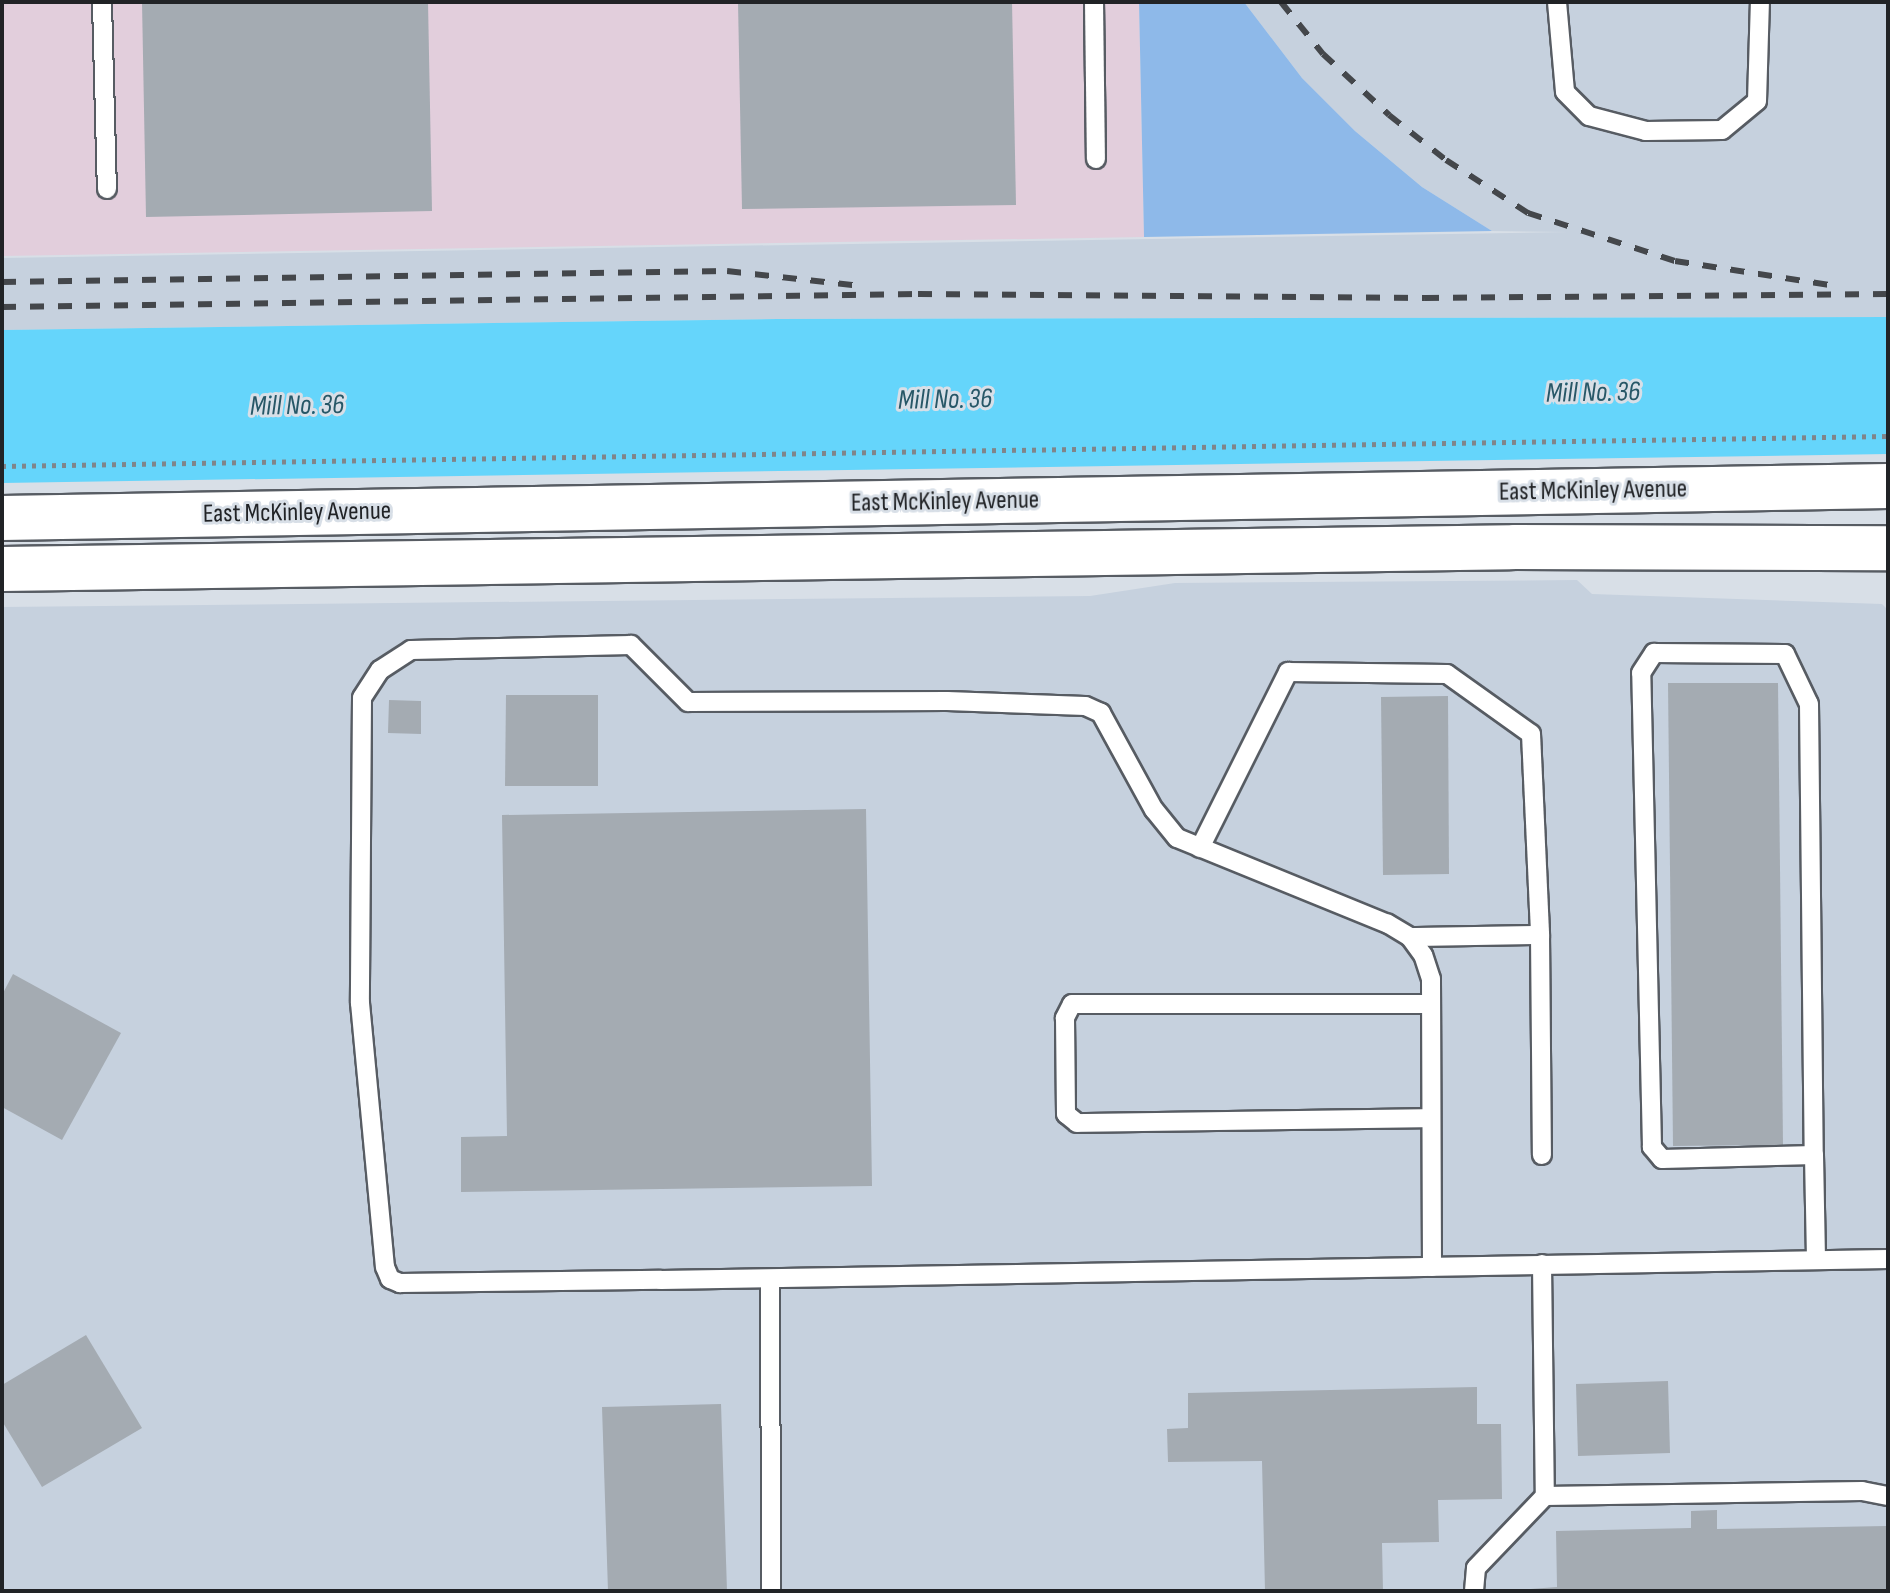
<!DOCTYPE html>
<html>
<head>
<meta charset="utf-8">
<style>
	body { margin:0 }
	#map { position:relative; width:1890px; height:1593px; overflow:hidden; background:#d8dfe7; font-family:"Sofia Sans Condensed",sans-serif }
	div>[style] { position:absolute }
	.built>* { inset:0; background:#c6d1de }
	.industrial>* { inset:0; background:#e2cedc }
	.green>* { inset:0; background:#8eb9e9 }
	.water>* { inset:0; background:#65d5fb }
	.building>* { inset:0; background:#a4abb2 }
	.path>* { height:5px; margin-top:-2.5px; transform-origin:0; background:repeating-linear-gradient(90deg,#80858a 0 4px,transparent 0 10px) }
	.roads { filter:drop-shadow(2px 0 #575c63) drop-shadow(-2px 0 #575c63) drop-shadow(0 2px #575c63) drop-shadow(0 -2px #575c63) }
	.lane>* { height:18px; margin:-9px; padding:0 9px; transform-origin:9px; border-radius:9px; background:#fff }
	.secondary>* { height:44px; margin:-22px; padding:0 22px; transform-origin:22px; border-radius:22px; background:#fff }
	.rail>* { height:6px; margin-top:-3px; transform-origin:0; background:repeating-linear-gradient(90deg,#44474b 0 14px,transparent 0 28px) }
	span { translate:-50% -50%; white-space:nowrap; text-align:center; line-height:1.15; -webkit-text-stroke:6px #d8dfe7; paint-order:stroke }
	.street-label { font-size:26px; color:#212326 }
	.water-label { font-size:28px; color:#275767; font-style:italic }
	.frame { position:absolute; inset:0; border:4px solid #212326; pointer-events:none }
</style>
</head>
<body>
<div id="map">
	<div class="built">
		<i style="clip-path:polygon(1244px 2px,1888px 2px,1888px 317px,777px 319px,2px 330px,2px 258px,1568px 232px,1492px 231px,1422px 187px,1355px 131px,1302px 78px)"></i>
		<i style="clip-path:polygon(1577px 580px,1592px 594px,1882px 604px,1888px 610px,1888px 1591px,2px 1591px,2px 607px,1090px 596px,1175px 583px)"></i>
	</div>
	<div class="industrial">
		<i style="clip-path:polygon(2px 2px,1139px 2px,1144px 237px,2px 256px)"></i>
	</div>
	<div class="green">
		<i style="clip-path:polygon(1139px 2px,1244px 2px,1302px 78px,1355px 131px,1422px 187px,1492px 231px,1144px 237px)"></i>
	</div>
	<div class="water">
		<i style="clip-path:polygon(1888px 317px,1888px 454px,2px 483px,2px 330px,777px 319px)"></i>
	</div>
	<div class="building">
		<i style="clip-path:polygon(142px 2px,428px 2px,432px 211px,146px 217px)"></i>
		<i style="clip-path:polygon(738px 2px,1012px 2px,1016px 205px,742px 209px)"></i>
		<i style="clip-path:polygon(1668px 683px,1778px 683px,1783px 1145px,1673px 1146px)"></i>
		<i style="clip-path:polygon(506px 695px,598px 695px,598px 786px,505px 786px)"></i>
		<i style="clip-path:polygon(1448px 696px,1449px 874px,1383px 875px,1381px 697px)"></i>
		<i style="clip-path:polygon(389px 700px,421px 701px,421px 734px,388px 733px)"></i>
		<i style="clip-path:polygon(866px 809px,872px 1186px,461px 1192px,461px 1137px,507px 1136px,502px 815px)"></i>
		<i style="clip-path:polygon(13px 974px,121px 1033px,62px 1140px,2px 1107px,2px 995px)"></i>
		<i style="clip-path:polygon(86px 1335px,142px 1428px,42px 1487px,2px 1421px,2px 1385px)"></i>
		<i style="clip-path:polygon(1668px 1381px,1670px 1453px,1578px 1456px,1576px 1384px)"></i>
		<i style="clip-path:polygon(1477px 1387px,1477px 1424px,1501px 1424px,1502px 1499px,1438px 1500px,1439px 1542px,1382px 1543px,1383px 1591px,1265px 1591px,1262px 1461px,1168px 1462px,1167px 1429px,1188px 1428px,1188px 1393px)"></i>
		<i style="clip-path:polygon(721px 1404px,727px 1591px,608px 1591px,602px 1407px)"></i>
		<i style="clip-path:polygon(1717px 1510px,1717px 1529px,1886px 1526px,1888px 1591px,1504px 1591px,1557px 1587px,1556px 1531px,1691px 1528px,1691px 1511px)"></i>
	</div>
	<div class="path">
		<i style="left:2px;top:466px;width:1886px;rotate:-0.91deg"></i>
	</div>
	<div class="roads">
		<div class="lane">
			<i style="left:102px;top:2px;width:187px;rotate:88.5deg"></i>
			<i style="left:1094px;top:2px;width:157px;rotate:89.3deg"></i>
			<i style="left:1557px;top:2px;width:90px;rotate:84.9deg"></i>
			<i style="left:1565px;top:92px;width:34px;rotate:45deg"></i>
			<i style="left:1589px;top:116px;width:59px;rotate:14.7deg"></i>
			<i style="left:1646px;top:131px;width:76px;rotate:-0.8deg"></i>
			<i style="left:1722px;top:130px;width:45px;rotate:-39.6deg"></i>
			<i style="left:1757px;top:101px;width:99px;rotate:-88.3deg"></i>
			<i style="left:1200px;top:848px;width:197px;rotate:-63.4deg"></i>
			<i style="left:1288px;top:672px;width:159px;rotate:0.7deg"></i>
			<i style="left:1447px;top:674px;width:103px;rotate:35.5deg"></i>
			<i style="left:1531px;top:734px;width:201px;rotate:87.4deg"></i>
			<i style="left:1410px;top:937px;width:130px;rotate:-0.9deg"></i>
			<i style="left:1540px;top:935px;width:220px;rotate:89.5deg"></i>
			<i style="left:1431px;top:1004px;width:359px;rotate:180deg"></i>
			<i style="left:1072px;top:1004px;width:16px;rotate:117deg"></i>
			<i style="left:1065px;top:1018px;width:96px;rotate:89.4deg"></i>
			<i style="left:1066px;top:1114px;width:14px;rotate:39deg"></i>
			<i style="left:1077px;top:1123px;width:354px;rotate:-0.8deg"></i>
			<i style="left:1814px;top:1155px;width:152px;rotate:178.5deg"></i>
			<i style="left:1662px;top:1159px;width:16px;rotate:-130deg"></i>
			<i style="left:1652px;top:1147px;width:474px;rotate:-91.3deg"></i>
			<i style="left:1641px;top:673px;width:24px;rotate:-57deg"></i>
			<i style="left:1654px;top:653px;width:131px;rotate:0.4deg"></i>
			<i style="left:1785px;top:654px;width:55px;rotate:64.4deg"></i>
			<i style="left:1809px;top:704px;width:451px;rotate:89.4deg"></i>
			<i style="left:1814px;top:1155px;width:105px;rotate:88.9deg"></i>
			<i style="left:1542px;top:1264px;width:232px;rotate:89.3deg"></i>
			<i style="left:1545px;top:1496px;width:317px;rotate:-0.9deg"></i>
			<i style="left:1862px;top:1491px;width:26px;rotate:11deg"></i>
			<i style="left:1432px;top:1267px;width:288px;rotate:-90.2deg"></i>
			<i style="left:1431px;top:979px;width:25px;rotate:-108deg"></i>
			<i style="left:1423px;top:955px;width:22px;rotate:-126deg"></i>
			<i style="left:1410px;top:937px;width:26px;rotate:-149deg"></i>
			<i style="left:1388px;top:924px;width:228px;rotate:-157.8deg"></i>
			<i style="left:1177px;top:838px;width:36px;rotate:-129deg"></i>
			<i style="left:1154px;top:810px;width:111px;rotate:-118.7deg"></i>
			<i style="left:1101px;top:713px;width:17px;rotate:-156deg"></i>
			<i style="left:1085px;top:706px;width:138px;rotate:-177.9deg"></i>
			<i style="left:947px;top:701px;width:259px;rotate:179.8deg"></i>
			<i style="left:688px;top:702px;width:81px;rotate:-135deg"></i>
			<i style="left:631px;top:645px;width:220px;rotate:178.7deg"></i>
			<i style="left:411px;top:650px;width:37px;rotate:147deg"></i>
			<i style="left:380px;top:670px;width:33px;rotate:123deg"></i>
			<i style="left:362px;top:698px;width:305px;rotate:90.4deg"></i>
			<i style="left:360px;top:1003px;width:265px;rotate:84.6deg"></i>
			<i style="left:385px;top:1267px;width:13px;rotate:67deg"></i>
			<i style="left:390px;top:1279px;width:11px;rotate:22deg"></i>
			<i style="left:400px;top:1283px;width:261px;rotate:-0.7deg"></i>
			<i style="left:661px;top:1280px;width:1227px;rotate:-0.98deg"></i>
			<i style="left:770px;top:1279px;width:312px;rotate:89.8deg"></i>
			<i style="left:1474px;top:1591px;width:23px;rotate:-85deg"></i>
			<i style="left:1476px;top:1568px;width:100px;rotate:-46.2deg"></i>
		</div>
		<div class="secondary">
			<i style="left:2px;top:518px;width:1886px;rotate:-0.97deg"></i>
			<i style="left:2px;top:569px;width:1514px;rotate:-0.83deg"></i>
			<i style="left:1516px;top:547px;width:372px;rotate:0.2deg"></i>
		</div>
	</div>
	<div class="rail">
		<i style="left:1281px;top:2px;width:67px;rotate:51.1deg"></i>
		<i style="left:1323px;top:54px;width:90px;rotate:42.7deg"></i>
		<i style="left:1389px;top:115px;width:73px;rotate:38.3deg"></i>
		<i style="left:1446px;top:160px;width:98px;rotate:32.9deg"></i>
		<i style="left:1528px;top:213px;width:155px;rotate:18.1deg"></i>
		<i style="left:1675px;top:261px;width:163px;rotate:8.8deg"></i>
		<i style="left:2px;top:282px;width:725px;rotate:-0.87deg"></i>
		<i style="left:727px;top:271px;width:135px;rotate:6.4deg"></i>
		<i style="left:2px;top:307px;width:916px;rotate:-0.81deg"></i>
		<i style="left:918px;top:294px;width:507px;rotate:0.45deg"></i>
		<i style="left:1425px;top:298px;width:463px;rotate:-0.5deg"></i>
	</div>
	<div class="street-label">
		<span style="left:1593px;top:491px;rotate:-1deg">East McKinley Avenue</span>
		<span style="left:945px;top:502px;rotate:-1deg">East McKinley Avenue</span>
		<span style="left:297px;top:513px;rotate:-1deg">East McKinley Avenue</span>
	</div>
	<div class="water-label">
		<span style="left:1593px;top:393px;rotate:-1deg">Mill No. 36</span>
		<span style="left:945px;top:400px;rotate:-1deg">Mill No. 36</span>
		<span style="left:297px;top:406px;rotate:-1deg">Mill No. 36</span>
	</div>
	<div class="frame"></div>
</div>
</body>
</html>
